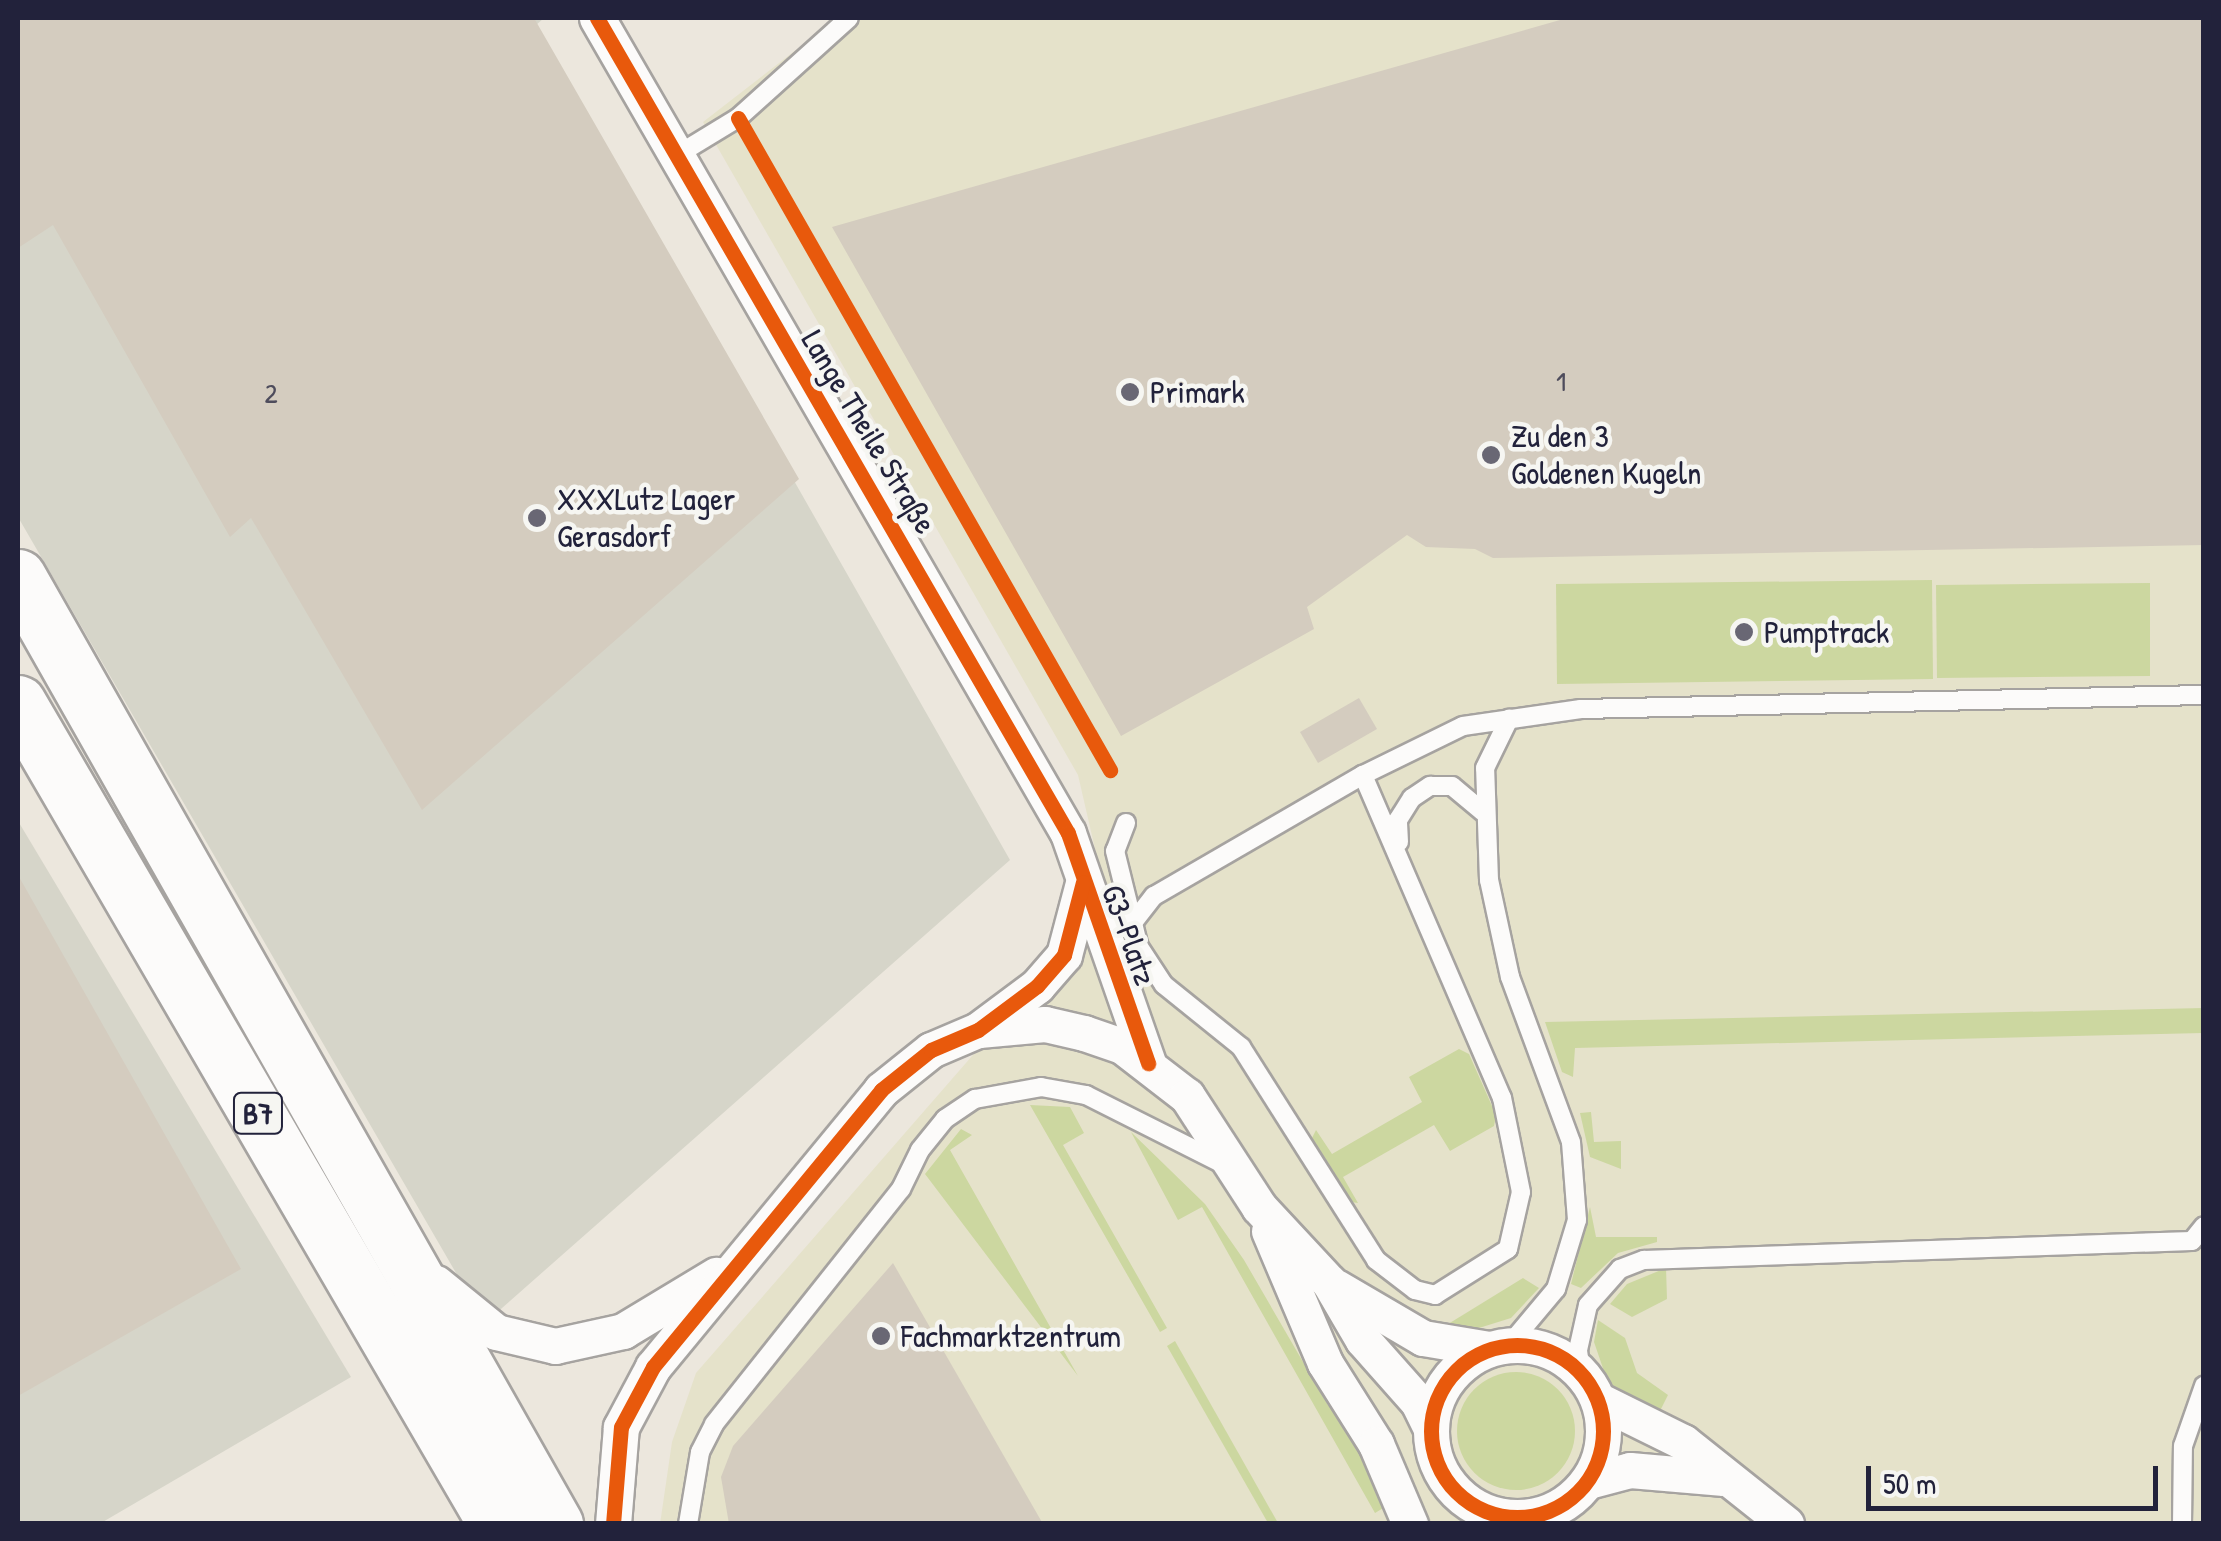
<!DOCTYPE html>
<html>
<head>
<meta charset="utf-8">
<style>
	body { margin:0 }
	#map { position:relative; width:2221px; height:1541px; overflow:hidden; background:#ece7dd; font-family:"Patrick Hand",sans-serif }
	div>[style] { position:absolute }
	.built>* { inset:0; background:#e5e2ca }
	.industrial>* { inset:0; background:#d6d5c9 }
	.green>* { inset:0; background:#ccd7a0 }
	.round { border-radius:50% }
	.building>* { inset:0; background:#d4ccbf }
	.roads { filter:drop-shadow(2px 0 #a6a3a0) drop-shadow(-2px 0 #a6a3a0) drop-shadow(0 2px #a6a3a0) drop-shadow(0 -2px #a6a3a0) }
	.service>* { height:18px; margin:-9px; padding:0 9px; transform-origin:9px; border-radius:9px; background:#fcfbfa }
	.minor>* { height:35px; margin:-17.5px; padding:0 17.5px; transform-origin:17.5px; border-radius:17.5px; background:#fcfbfa }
	.minor>.ring { margin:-17.5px; padding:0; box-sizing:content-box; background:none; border:35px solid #fcfbfa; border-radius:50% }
	.primary>* { height:55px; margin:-27.5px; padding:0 27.5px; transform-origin:27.5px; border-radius:27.5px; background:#fcfbfa }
	.cycleway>* { height:15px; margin:-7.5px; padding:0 7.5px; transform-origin:7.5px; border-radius:7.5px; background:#e8590c }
	.cycleway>.ring { margin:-7.5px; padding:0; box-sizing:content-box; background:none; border:15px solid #e8590c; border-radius:50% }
	.dots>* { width:28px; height:28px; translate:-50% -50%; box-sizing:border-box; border:5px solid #f6f6f2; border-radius:50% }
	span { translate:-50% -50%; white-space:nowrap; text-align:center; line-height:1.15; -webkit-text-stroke:9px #f6f6f2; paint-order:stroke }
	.number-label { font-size:28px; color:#4e4c5c }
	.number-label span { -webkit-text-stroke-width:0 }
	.shield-label span { padding:2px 8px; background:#f6f6f2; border:2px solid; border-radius:8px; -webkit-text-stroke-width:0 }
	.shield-label { font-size:30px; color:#22223b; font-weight:700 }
	.poi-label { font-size:32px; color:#22223b }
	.left { translate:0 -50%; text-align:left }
	.street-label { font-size:32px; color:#22223b }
	.frame { position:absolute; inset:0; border:20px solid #22223b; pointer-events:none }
	.scale { position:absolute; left:1866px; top:1466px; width:292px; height:45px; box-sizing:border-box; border:5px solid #22223b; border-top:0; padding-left:12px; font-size:30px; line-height:35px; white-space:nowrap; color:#22223b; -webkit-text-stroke:8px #f6f6f2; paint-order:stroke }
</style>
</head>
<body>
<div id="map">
	<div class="built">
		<i style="clip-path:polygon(837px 18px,2203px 18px,2203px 1523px,660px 1524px,672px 1442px,696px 1373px,1107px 901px,1078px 775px,703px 122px)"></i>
	</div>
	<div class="industrial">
		<i style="clip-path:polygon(18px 18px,544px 18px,535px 26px,1010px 860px,485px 1323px,18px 517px)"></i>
		<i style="clip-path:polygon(18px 821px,351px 1377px,101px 1523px,18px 1523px)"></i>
	</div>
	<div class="green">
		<i style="clip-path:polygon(1932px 580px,1933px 679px,1557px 684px,1556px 584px)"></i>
		<i style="clip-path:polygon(2150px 583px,2150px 676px,1937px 678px,1936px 585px)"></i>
		<i style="clip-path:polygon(2204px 1008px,2203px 1033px,1575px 1048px,1573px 1077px,1562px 1072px,1545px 1022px)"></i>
		<i style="clip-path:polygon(1459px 1049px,1469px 1054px,1496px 1115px,1494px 1126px,1450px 1151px,1434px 1125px,1343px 1177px,1358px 1203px,1351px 1202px,1312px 1138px,1316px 1130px,1332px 1154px,1422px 1102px,1409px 1077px)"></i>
		<i style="clip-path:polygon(1030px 1105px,1070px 1107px,1084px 1133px,1063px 1145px,1167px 1328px,1160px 1332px)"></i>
		<i style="clip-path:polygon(1591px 1112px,1594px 1142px,1621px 1141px,1621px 1169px,1590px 1157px,1580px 1113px)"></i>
		<i style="clip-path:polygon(961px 1129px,972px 1135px,950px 1150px,1078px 1376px,925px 1174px)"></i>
		<i style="clip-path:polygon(1131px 1132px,1205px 1204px,1244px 1260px,1328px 1405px,1357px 1432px,1385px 1507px,1375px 1513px,1202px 1207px,1178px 1220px)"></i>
		<i style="clip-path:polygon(1590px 1207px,1596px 1237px,1657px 1237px,1657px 1242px,1618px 1253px,1581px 1288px,1571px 1284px)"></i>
		<i style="clip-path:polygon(1666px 1268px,1667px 1299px,1632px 1317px,1610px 1304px,1627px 1284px)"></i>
		<i style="clip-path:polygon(1523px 1278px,1539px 1288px,1511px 1318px,1463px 1333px,1440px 1329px)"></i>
		<i style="clip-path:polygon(1598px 1320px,1625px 1338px,1637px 1373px,1668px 1395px,1659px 1413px,1608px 1383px,1594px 1342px)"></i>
		<i style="clip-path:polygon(1175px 1341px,1278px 1523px,1268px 1523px,1167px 1346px)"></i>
		<i class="round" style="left:1457px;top:1372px;width:118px;height:118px"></i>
	</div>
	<div class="building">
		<i style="clip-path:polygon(18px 18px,534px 18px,799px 479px,422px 810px,251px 518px,230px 537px,53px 225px,18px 248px)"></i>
		<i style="clip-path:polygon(1567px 18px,2204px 18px,2204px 545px,1493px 558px,1475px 549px,1426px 547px,1407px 535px,1307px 607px,1314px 629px,1121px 736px,832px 227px)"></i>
		<i style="clip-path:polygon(1359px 698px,1377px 729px,1318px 763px,1300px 732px)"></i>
		<i style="clip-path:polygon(18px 875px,241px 1269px,18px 1396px)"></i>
		<i style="clip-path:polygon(893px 1263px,1043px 1524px,729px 1524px,721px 1477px,733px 1446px)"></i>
	</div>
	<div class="roads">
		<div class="service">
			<i style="left:674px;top:157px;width:75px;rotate:-31.4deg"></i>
			<i style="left:738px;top:118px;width:149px;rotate:-42deg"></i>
			<i style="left:1126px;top:823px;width:30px;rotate:111deg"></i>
			<i style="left:1115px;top:851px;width:99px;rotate:76deg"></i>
			<i style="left:1139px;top:947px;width:45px;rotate:56.7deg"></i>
			<i style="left:1164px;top:985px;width:99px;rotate:38.8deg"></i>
			<i style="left:1241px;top:1047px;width:252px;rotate:57.6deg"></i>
			<i style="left:1376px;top:1260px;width:49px;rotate:37.6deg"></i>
			<i style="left:1415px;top:1290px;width:21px;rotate:14deg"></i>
			<i style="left:1435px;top:1295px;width:86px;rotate:-32.2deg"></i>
			<i style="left:1508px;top:1249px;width:58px;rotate:-77.2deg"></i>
			<i style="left:1521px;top:1192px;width:96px;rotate:-101.4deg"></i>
			<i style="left:1502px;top:1098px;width:352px;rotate:-113.3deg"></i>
			<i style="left:1399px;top:842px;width:22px;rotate:-93deg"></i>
			<i style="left:1398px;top:820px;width:26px;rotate:-58deg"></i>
			<i style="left:1412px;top:798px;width:22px;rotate:-34deg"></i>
			<i style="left:1430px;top:786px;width:22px"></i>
			<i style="left:1452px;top:786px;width:40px;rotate:40deg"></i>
			<i style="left:1135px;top:920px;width:31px;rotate:-52deg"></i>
			<i style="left:1154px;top:896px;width:241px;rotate:-30.1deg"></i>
			<i style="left:1363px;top:775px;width:111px;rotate:-26.1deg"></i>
			<i style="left:1463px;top:726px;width:119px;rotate:-8.2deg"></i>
			<i style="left:1581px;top:709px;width:623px;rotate:-1.29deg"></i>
			<i style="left:1509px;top:1345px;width:73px;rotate:-50deg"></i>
			<i style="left:1556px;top:1289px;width:72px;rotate:-73.1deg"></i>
			<i style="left:1577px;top:1220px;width:78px;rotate:-94.4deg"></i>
			<i style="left:1571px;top:1142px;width:176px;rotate:-110.3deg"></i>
			<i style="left:1510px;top:977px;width:99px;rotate:-102.2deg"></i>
			<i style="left:1489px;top:880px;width:112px;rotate:-92deg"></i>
			<i style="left:1485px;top:768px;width:55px;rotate:-63.9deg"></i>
			<i style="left:1581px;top:1372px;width:22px;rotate:-98deg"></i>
			<i style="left:1578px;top:1350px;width:46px;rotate:-77.5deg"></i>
			<i style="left:1588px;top:1305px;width:48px;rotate:-48.4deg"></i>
			<i style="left:1620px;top:1269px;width:26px;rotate:-21deg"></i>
			<i style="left:1644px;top:1260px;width:548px;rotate:-1.99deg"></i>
			<i style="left:2192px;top:1241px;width:19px;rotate:-51deg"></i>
			<i style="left:688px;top:1524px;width:73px;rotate:-80.5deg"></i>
			<i style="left:700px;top:1452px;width:31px;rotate:-63deg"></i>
			<i style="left:714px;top:1424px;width:300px;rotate:-51.5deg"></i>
			<i style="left:901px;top:1189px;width:43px;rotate:-64deg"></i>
			<i style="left:920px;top:1150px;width:40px;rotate:-51deg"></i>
			<i style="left:945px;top:1119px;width:36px;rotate:-34deg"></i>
			<i style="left:975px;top:1099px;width:67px;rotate:-10.3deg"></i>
			<i style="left:1041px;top:1087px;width:46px;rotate:10.1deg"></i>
			<i style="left:1086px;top:1095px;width:156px;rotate:26.7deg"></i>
			<i style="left:2182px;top:1524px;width:78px;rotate:-89.3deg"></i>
			<i style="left:2183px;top:1446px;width:64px;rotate:-70.7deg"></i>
		</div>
		<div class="minor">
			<i style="left:597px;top:18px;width:941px;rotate:59.98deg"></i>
			<i style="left:1068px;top:833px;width:244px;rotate:70.8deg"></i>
			<i style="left:979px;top:1030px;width:66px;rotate:-5.2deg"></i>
			<i style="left:1045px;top:1024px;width:40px;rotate:13deg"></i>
			<i style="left:1084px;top:1033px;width:40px;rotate:18.9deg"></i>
			<i style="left:1122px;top:1046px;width:82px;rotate:37.6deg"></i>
			<i style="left:1187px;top:1096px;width:132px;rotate:57deg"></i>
			<i style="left:1259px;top:1207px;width:103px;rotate:47deg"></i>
			<i style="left:1329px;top:1282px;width:67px;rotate:59.6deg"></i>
			<i style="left:1363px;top:1340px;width:83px;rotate:48.4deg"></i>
			<i style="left:1418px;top:1402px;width:28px;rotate:64deg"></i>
			<i style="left:1269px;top:1231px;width:143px;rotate:67deg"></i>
			<i style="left:1325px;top:1363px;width:96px;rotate:57.8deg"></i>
			<i style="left:1376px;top:1444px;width:87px;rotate:67deg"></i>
			<i style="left:436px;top:1283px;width:77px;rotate:39.2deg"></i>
			<i style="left:496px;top:1332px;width:61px;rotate:13.3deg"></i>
			<i style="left:555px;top:1346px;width:70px;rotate:-12.4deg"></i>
			<i style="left:623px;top:1331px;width:109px;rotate:-31.1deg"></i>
			<i style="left:1336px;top:1287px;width:101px;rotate:30.4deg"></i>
			<i style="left:1423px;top:1338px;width:67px;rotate:9.5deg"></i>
			<i class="ring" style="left:1431px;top:1345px;width:137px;height:137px"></i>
			<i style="left:1598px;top:1400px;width:95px;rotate:26.3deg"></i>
			<i style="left:1683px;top:1442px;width:132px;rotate:38.5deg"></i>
			<i style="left:1588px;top:1481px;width:43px;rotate:-14.7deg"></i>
			<i style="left:1630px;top:1470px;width:91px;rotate:5deg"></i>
			<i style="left:613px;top:1524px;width:97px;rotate:-85.3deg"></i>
			<i style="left:621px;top:1427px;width:68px;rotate:-61.9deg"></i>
			<i style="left:653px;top:1367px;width:359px;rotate:-50.5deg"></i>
			<i style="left:881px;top:1090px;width:64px;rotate:-38.7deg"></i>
			<i style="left:931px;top:1050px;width:51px;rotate:-23.1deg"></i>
			<i style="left:978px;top:1030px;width:74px;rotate:-36.7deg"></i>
			<i style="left:1037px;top:986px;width:41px;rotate:-48.9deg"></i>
			<i style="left:1064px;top:955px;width:74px;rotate:-75.2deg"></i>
		</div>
		<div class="primary">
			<i style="left:18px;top:577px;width:1089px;rotate:60.44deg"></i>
			<i style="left:18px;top:703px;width:950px;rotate:59.79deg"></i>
		</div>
	</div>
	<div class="cycleway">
		<i style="left:597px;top:18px;width:941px;rotate:59.98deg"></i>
		<i style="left:1068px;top:833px;width:244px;rotate:70.8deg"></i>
		<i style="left:738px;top:118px;width:751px;rotate:60.29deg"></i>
		<i class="ring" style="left:1431px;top:1345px;width:157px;height:157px"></i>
		<i style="left:613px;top:1524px;width:97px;rotate:-85.3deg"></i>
		<i style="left:621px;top:1427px;width:68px;rotate:-61.9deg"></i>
		<i style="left:653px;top:1367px;width:359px;rotate:-50.5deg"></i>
		<i style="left:881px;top:1090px;width:64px;rotate:-38.7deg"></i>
		<i style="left:931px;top:1050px;width:51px;rotate:-23.1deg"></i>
		<i style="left:978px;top:1030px;width:74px;rotate:-36.7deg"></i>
		<i style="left:1037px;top:986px;width:41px;rotate:-48.9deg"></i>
		<i style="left:1064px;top:955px;width:75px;rotate:-75.4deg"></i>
	</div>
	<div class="dots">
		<i style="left:1130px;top:392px;background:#696774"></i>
		<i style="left:1491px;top:455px;background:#696774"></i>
		<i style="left:537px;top:518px;background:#696774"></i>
		<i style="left:1744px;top:632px;background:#696774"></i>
		<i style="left:881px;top:1336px;background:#696774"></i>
	</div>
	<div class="number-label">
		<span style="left:1561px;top:381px">1</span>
		<span style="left:271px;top:393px">2</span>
	</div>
	<div class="shield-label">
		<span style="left:258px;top:1113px">B7</span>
	</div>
	<div class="poi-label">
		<span class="left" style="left:1150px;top:392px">Primark</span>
		<span class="left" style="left:1511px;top:455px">Zu den 3<br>Goldenen Kugeln</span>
		<span class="left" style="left:557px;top:518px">XXXLutz Lager<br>Gerasdorf</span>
		<span class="left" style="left:1764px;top:632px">Pumptrack</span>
		<span class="left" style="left:901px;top:1336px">Fachmarktzentrum</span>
	</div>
	<div class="street-label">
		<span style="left:869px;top:432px;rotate:59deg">Lange Theile Straße</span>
		<span style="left:1129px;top:935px;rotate:70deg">G3-Platz</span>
	</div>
	<div class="frame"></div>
	<div class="scale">50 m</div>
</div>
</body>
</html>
